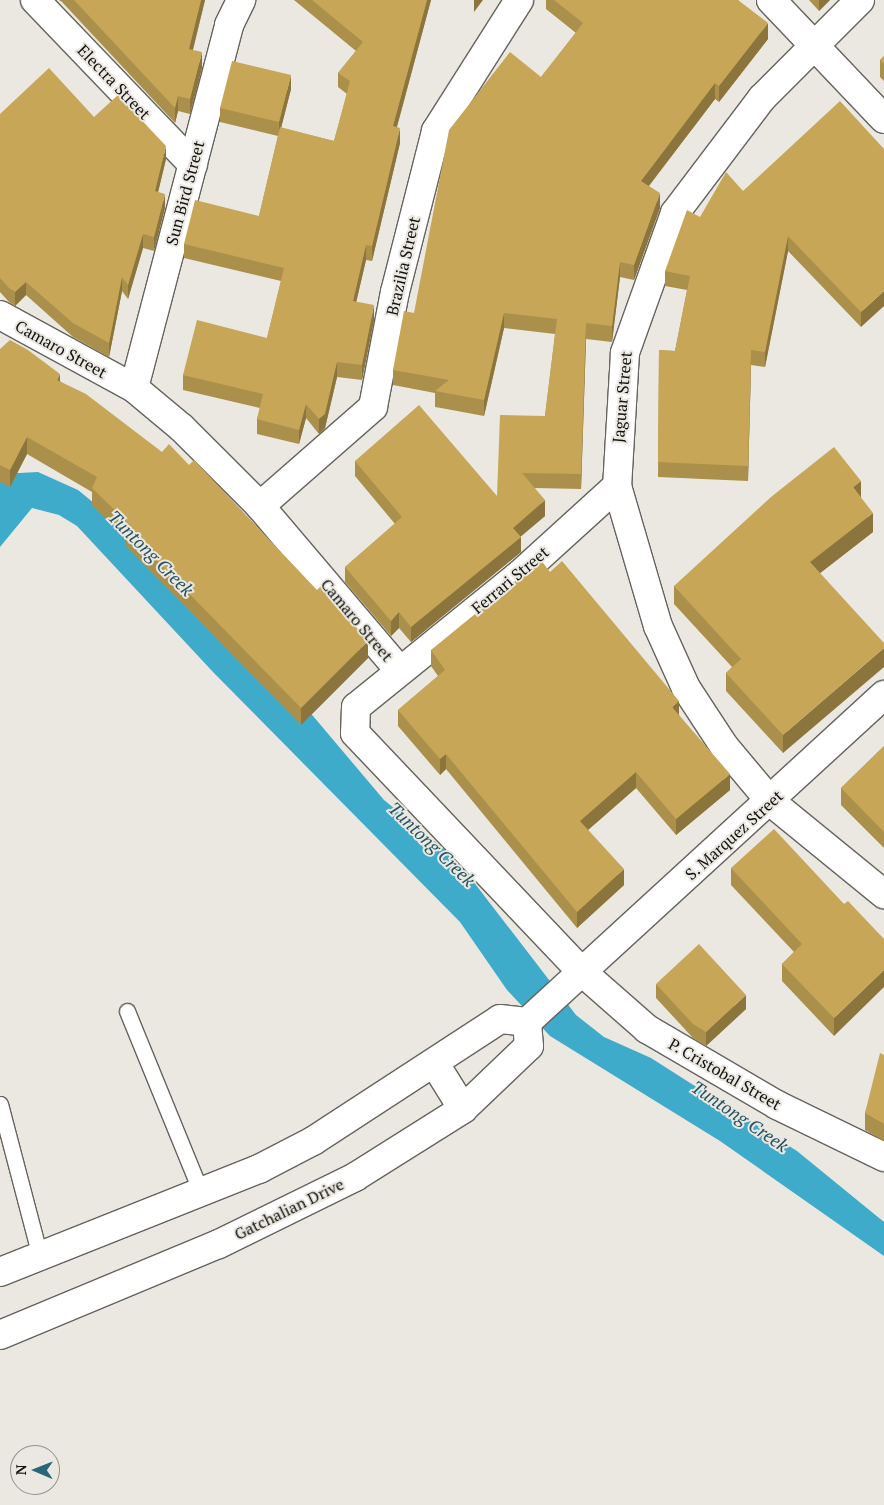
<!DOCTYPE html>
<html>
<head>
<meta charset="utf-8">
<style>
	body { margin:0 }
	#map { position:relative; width:884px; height:1505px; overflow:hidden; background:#ebe8e2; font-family:"PT Serif",serif }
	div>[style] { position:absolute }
	.water>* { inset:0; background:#3fabca }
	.roads { filter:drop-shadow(1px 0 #66635e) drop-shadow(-1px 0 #66635e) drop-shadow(0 1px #66635e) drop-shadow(0 -1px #66635e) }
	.service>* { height:15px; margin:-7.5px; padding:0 7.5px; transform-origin:7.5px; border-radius:7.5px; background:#fff }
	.minor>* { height:28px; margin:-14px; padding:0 14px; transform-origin:14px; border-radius:14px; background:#fff }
	.tertiary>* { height:28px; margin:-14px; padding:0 14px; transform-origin:14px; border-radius:14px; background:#fff }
	.wall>* { inset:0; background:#ab904b }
	.shaded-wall>* { inset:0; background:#8b753d }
	.building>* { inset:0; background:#c7a757 }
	span { translate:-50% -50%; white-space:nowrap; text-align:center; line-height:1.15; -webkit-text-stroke:4px #ebe8e2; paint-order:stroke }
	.street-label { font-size:16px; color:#12110f }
	.water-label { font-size:18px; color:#255260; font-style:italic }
	.north { position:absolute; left:10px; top:1445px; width:50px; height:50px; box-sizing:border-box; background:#ebe8e2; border:1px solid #94928e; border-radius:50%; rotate:271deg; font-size:14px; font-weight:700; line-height:20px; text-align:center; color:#12110f }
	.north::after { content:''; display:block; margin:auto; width:18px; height:22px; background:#26677b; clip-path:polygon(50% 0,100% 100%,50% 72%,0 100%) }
</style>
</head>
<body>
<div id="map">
	<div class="water">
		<i style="clip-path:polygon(38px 472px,78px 490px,122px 526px,286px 684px,384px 800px,456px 859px,576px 1015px,604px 1037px,651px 1058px,797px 1151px,884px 1222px,884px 1256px,720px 1141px,550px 1036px,507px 990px,460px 922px,213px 672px,77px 526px,59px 515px,32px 508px,0 547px,0 474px)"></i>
	</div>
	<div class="roads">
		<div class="service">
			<i style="left:127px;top:1011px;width:196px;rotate:67.8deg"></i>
			<i style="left:0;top:1104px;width:158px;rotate:75.3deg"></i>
		</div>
		<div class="minor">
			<i style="left:35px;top:0;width:228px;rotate:46.2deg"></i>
			<i style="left:771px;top:0;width:164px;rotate:46.5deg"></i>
			<i style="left:860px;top:0;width:139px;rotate:135deg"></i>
			<i style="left:762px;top:98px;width:144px;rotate:127.1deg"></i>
			<i style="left:675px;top:213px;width:149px;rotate:109.7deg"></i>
			<i style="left:625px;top:353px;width:133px;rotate:93.4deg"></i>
			<i style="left:617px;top:486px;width:146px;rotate:73.7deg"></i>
			<i style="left:658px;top:626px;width:68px;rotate:65.7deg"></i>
			<i style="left:686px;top:688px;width:69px;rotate:56.8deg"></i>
			<i style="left:724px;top:746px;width:73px;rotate:50deg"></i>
			<i style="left:771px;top:802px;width:146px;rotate:39.2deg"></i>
			<i style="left:0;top:315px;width:153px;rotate:28.6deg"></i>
			<i style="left:134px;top:388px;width:62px;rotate:39.8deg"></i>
			<i style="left:182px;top:428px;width:110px;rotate:45deg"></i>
			<i style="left:260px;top:506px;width:214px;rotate:49.7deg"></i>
			<i style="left:134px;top:388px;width:375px;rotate:-75.3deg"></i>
			<i style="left:229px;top:25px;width:28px;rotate:-64deg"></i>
			<i style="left:617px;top:486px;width:134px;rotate:137.7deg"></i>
			<i style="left:518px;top:576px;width:208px;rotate:141deg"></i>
			<i style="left:356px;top:707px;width:26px;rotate:92deg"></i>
			<i style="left:355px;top:733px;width:328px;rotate:46.5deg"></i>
			<i style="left:581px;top:971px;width:88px;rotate:41.3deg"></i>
			<i style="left:647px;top:1029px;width:151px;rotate:30.3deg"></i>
			<i style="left:777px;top:1105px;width:119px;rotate:25.9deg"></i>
			<i style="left:260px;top:506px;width:150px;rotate:-41.2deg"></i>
			<i style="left:373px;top:407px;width:117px;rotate:-79.2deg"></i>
			<i style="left:395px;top:292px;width:166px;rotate:-75.7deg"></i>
			<i style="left:436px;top:131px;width:155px;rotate:-57.6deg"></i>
		</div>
		<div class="tertiary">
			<i style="left:435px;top:1064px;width:53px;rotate:58.1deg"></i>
			<i style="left:0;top:1272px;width:279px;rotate:-21.7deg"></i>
			<i style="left:259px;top:1169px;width:61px;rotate:-27.4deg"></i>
			<i style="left:313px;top:1141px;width:223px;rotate:-33.1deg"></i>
			<i style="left:500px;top:1019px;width:27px;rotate:6deg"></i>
			<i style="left:527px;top:1022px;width:484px;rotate:-42.5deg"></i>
			<i style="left:0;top:1335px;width:237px;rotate:-22.6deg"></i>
			<i style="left:219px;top:1244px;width:152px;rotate:-26.2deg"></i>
			<i style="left:355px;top:1177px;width:128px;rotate:-32.2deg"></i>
			<i style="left:463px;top:1109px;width:91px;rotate:-43.7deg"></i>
			<i style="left:529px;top:1046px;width:24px;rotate:-95deg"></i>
		</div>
	</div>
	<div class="wall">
		<i style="clip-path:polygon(59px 0,205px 0,193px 50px,202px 68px,190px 114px,178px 111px,175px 123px,62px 2px)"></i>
		<i style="clip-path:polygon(294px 0,431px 0,397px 127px,400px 143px,372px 261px,366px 260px,356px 302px,374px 320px,362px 380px,337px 377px,325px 428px,319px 434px,306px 418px,299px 444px,257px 434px,257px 419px,260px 408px,183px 390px,183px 375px,267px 338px,281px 281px,184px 258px,184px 244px,259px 216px,278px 136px,220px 122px,220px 108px,291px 89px,281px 128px,334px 141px,347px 94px,338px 87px,338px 73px,356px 51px)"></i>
		<i style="clip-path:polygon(546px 0,738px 0,768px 39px,719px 102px,715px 99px,649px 186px,660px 208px,634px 280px,620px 277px,612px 342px,586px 339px,581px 489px,535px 488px,545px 516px,520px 537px,521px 552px,411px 642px,399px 628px,391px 636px,345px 582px,345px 567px,395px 524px,355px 476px,355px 461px,497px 496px,545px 416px,555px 334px,504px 328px,484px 416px,435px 407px,435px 393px,393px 385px,393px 370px,414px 313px,541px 77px,576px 33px,546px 9px)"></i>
		<i style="clip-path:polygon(809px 0,830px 0,819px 11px)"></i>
		<i style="clip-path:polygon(884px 56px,884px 81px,880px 77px,880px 60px)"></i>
		<i style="clip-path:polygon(0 114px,94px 117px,166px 159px,158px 192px,165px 208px,154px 251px,143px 248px,128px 299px,122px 291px,109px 357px,73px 337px,26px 295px,15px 306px,9px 302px,0 292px)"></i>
		<i style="clip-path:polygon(884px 149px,861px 327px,788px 251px,765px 367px,751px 365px,748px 481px,658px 477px,659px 350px,675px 351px,687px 290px,665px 286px,665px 271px,700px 217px,743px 191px)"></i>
		<i style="clip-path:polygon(0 349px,60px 381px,368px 658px,301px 725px,126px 546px,126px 538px,92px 505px,92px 492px,27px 454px,10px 487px,0 482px)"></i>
		<i style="clip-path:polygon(861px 498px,873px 532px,820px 573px,783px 753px,726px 691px,726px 673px,732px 667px,674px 604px,674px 586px)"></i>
		<i style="clip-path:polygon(550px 572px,679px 715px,730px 790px,676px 835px,636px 788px,588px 830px,624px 885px,577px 928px,446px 769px,440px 775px,398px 726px,398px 710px,438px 676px,431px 666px,431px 650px)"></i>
		<i style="clip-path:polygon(884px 746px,884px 848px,841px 805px,841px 788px)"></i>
		<i style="clip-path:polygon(731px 868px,844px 904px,834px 1036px,782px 981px,782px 964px,794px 952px,731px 885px)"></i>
		<i style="clip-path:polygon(656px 984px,746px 1009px,706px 1046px,693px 1038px,656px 998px)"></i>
		<i style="clip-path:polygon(884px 1055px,884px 1141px,865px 1130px,865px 1113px)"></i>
	</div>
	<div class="shaded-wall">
		<i style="clip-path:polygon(201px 0,205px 0,189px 65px,189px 49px)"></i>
		<i style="clip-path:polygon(427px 0,431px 0,393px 141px,393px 126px)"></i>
		<i style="clip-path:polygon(474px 0,483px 0,474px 12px)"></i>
		<i style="clip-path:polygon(819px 0,830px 0,819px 11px)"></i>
		<i style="clip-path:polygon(768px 23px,768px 39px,719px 102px,719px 86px)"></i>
		<i style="clip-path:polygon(202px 52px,202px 68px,190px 114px,190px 99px)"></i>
		<i style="clip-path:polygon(291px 75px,291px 89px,279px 136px,279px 122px)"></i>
		<i style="clip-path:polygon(715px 83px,715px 99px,641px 196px,641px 181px)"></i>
		<i style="clip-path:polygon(178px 96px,178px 111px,175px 123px,175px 108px)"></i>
		<i style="clip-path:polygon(400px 128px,400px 143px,372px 261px,372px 246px)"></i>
		<i style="clip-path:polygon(166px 146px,166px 159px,155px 205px,155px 191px)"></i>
		<i style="clip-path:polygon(660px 193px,660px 208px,634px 280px,634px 265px)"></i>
		<i style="clip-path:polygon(165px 194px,165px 208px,154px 251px,154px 237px)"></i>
		<i style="clip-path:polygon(143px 234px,143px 248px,128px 299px,128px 285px)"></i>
		<i style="clip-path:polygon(788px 236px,788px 251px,765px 367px,765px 352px)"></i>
		<i style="clip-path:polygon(366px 245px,366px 260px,353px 316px,353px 301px)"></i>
		<i style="clip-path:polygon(620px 262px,620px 277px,612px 342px,612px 326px)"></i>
		<i style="clip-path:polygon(122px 277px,122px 291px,109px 357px,109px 343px)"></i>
		<i style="clip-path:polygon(26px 282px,26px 295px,15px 306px,15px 292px)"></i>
		<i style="clip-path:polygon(884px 291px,884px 306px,861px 327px,861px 312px)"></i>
		<i style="clip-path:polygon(374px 305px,374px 320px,362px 380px,362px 365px)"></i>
		<i style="clip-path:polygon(504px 313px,504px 328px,484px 416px,484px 400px)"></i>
		<i style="clip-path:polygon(586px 323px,586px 339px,581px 489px,581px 474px)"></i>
		<i style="clip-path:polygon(751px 350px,751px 365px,748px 481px,748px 466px)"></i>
		<i style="clip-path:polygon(337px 362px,337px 377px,325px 428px,319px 434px,319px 419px)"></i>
		<i style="clip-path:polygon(60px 374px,60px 391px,57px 380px)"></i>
		<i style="clip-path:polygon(306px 404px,306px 418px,299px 444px,299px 430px)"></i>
		<i style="clip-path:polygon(27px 437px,27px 454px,10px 487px,10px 470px)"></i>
		<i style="clip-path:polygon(861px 481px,861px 499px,853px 487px)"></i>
		<i style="clip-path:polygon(545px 500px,545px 516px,513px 543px,513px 528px)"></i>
		<i style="clip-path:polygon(873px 513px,873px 532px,810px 581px,810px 562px)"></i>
		<i style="clip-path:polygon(521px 537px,521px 552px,411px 642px,411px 627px)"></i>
		<i style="clip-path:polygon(399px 612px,399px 628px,391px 636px,391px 621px)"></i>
		<i style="clip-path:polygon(368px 641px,368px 658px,301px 725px,301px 708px)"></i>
		<i style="clip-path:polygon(884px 648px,884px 667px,783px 753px,783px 735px)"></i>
		<i style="clip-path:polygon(679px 701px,679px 717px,672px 707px)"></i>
		<i style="clip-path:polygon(446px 754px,446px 769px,440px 775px,440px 759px)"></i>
		<i style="clip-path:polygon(636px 772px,636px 788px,580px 837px,580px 821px)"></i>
		<i style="clip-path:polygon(730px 774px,730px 790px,676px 835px,676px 819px)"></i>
		<i style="clip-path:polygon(624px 869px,624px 885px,577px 928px,577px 912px)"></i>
		<i style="clip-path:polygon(884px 970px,884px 987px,834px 1036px,834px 1018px)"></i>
		<i style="clip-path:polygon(746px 995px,746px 1009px,706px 1046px,706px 1032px)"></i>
	</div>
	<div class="building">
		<i style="clip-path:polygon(74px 0,201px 0,189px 49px,202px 52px,190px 99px,178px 96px,175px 108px)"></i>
		<i style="clip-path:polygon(312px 0,427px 0,393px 126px,400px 128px,372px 246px,366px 245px,353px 301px,374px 305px,362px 365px,337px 362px,325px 414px,319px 419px,306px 404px,299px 430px,257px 419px,263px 394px,183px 375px,197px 320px,267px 338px,284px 268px,184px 244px,195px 200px,259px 216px,280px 127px,334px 141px,350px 81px,338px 73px,363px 42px)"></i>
		<i style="clip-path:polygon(554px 0,738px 0,768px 23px,719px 86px,715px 83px,641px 181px,660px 193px,634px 265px,620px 262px,612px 326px,586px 323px,581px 474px,522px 473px,545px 500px,513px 528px,521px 537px,411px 627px,399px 612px,391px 621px,345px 567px,402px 517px,355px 461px,419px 405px,497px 496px,500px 415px,545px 416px,557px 319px,504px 313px,484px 400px,435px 391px,449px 380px,393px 370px,404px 311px,414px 313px,449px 130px,510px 52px,541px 77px,583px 23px)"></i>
		<i style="clip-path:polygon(884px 56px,884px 64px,880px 60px)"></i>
		<i style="clip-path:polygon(232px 61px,291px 75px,279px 122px,220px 108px)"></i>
		<i style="clip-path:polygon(49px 68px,94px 117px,118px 95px,166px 146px,155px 191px,165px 194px,154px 237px,143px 234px,128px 285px,122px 277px,109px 343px,73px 323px,26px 282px,15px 292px,9px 288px,0 278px,0 114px)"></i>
		<i style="clip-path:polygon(840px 101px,884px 149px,884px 291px,861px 312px,788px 236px,765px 352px,751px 350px,748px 466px,658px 462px,659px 350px,675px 351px,690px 276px,665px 271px,687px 210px,700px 217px,726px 172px,743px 191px)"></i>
		<i style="clip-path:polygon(10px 340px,28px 350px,60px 374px,57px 380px,86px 394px,162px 452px,169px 444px,189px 465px,194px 460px,317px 590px,321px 586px,368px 641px,301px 708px,126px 529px,130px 525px,92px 488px,97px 477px,27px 437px,10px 470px,0 465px,0 349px)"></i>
		<i style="clip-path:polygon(834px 447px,861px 481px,853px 487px,873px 513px,810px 562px,884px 643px,884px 648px,783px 735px,726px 673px,741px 659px,674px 586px,771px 497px)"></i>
		<i style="clip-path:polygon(541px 560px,550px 572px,562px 561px,679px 701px,672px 707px,730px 774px,676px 819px,636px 772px,580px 821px,624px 869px,577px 912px,446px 754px,440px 759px,398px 710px,445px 670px,431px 650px)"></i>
		<i style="clip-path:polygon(884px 746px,884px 832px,841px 788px)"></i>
		<i style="clip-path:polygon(774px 829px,844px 904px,848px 901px,884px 939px,884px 970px,834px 1018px,782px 964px,802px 944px,731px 868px)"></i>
		<i style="clip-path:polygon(699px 944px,746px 995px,706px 1032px,693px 1024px,656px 984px)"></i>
		<i style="clip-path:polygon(880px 1053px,884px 1055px,884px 1124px,865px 1113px)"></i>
	</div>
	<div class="street-label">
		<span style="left:114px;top:82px;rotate:46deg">Electra Street</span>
		<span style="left:185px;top:193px;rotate:-75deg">Sun Bird Street</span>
		<span style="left:403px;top:266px;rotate:-77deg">Brazilia Street</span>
		<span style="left:61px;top:349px;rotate:29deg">Camaro Street</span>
		<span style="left:622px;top:397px;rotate:-85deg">Jaguar Street</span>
		<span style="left:510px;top:580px;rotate:-40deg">Ferrari Street</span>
		<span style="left:357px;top:620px;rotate:50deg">Camaro Street</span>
		<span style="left:734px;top:835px;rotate:-42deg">S. Marquez Street</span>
		<span style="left:725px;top:1074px;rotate:30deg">P. Cristobal Street</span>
		<span style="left:289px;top:1209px;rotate:-26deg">Gatchalian Drive</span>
	</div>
	<div class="water-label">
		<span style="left:151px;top:553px;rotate:45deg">Tuntong Creek</span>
		<span style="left:432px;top:844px;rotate:44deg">Tuntong Creek</span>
		<span style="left:740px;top:1116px;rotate:34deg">Tuntong Creek</span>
	</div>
	<div class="north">N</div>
</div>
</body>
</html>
